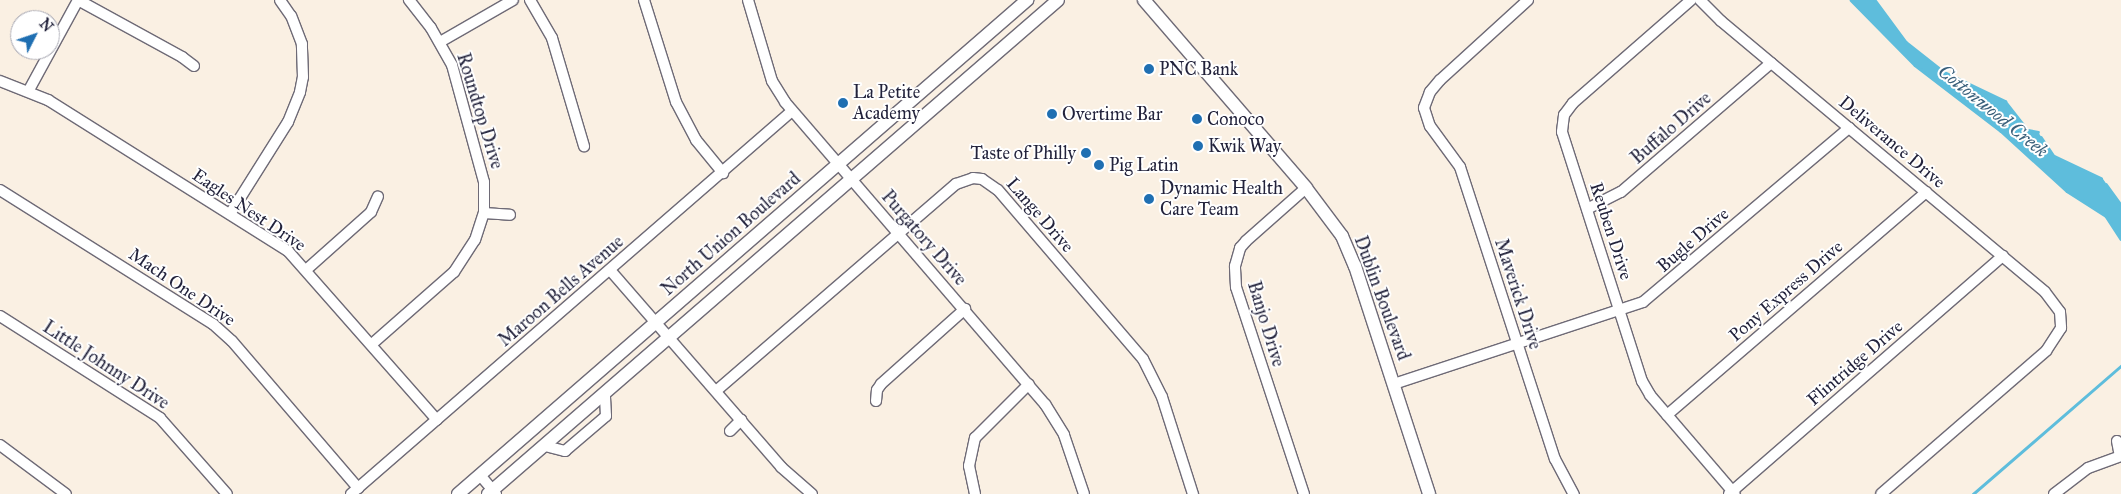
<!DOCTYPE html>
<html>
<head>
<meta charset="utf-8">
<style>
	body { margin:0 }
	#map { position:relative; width:2121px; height:494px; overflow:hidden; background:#faf0e3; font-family:"IM FELL Great Primer",serif }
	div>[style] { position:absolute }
	.water>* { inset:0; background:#5ebddc }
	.stream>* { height:2.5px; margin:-1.25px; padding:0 1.25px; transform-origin:1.25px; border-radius:1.25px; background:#5ebddc }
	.roads { filter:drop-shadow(1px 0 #6e6a76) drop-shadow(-1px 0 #6e6a76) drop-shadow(0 1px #6e6a76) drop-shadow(0 -1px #6e6a76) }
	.minor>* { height:10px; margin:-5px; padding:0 5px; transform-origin:5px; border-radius:5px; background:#fff }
	.major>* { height:12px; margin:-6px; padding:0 6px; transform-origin:6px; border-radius:6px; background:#fff }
	.dots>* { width:14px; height:14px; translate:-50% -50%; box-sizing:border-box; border:2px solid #fff; border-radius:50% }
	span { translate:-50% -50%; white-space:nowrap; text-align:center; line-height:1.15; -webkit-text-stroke:4px #fff; paint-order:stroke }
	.poi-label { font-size:18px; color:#22223b }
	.left { translate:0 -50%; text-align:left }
	.right { translate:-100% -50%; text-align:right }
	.street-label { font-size:18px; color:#22223b }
	.water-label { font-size:19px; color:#3a607b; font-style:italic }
	.north { position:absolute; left:10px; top:10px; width:50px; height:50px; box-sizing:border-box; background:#fff; border:1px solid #a7a7b1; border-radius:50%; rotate:49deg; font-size:14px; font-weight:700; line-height:20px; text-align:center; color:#22223b }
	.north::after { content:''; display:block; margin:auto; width:18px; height:22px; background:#1f6fb2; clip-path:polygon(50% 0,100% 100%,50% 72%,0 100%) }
</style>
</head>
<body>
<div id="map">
	<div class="water">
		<i style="clip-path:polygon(1851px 0,1875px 0,1906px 42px,1944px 72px,2005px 101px,2028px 130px,2038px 132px,2054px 156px,2103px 179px,2121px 205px,2121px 239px,2106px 216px,2067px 191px,2001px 131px,1915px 65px)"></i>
	</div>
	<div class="stream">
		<i style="left:1851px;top:0;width:91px;rotate:45.4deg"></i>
		<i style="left:1915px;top:65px;width:108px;rotate:37.5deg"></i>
		<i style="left:2001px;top:131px;width:89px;rotate:42.3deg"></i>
		<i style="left:2067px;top:191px;width:46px;rotate:32.7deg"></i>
		<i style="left:2106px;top:216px;width:27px;rotate:57deg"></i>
		<i style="left:1875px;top:0;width:52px;rotate:53.6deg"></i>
		<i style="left:1906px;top:42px;width:48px;rotate:38.3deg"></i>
		<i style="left:1944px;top:72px;width:68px;rotate:25.4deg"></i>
		<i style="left:2005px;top:101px;width:37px;rotate:52deg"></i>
		<i style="left:2028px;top:130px;width:10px;rotate:11deg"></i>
		<i style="left:2041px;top:137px;width:23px;rotate:56deg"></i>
		<i style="left:2054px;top:156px;width:52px;rotate:25.1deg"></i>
		<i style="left:2106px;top:184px;width:26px;rotate:54deg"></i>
		<i style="left:1973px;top:494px;width:196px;rotate:-40.9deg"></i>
	</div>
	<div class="roads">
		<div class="minor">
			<i style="left:78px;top:0;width:119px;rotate:28.7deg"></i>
			<i style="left:182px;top:57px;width:15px;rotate:37deg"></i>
			<i style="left:530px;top:0;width:44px;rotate:59.9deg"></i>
			<i style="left:552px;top:38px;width:113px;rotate:73.5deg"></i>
			<i style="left:644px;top:0;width:107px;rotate:72.6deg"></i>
			<i style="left:676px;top:102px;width:43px;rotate:62.2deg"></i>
			<i style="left:696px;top:140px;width:43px;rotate:50.7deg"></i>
			<i style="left:748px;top:0;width:84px;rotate:73.5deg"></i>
			<i style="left:772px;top:81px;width:25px;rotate:58deg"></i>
			<i style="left:785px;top:102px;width:399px;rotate:49.3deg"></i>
			<i style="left:1045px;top:404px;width:36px;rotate:58deg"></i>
			<i style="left:1064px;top:435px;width:62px;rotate:71.3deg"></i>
			<i style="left:1528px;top:0;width:119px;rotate:137.7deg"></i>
			<i style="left:1440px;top:80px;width:16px;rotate:130deg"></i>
			<i style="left:1430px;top:92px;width:17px;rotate:111deg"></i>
			<i style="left:1424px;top:108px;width:19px;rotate:72deg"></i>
			<i style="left:1430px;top:126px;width:51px;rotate:53.8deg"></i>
			<i style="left:1460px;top:167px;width:307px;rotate:72deg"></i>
			<i style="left:1555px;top:459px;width:40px;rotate:62deg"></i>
			<i style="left:1691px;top:0;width:157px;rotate:138.9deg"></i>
			<i style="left:1573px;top:103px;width:15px;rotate:127deg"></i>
			<i style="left:1564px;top:115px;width:17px;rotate:97deg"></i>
			<i style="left:1562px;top:132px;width:262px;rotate:72.2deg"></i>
			<i style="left:1642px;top:381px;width:16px;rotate:60deg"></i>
			<i style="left:1650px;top:395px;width:130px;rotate:49.4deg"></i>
			<i style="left:1700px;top:0;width:30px;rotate:45deg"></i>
			<i style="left:1721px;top:21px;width:422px;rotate:39.9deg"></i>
			<i style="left:2045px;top:292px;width:25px;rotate:53deg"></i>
			<i style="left:2060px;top:312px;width:16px;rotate:86deg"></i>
			<i style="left:2061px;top:328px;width:27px;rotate:123deg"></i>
			<i style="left:2046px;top:351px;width:218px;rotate:139.1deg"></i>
			<i style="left:440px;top:42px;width:84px;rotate:-29.9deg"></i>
			<i style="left:0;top:81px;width:52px;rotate:21.6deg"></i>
			<i style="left:48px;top:100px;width:284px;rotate:32.2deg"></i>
			<i style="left:288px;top:251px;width:225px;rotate:48.6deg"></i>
			<i style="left:29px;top:90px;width:102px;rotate:-61.4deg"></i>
			<i style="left:0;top:190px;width:252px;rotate:32.2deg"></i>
			<i style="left:213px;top:324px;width:25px;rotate:42deg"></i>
			<i style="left:232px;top:341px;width:194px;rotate:49.4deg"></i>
			<i style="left:1587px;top:209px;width:38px;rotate:-27deg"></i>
			<i style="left:1621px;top:192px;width:198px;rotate:-40.7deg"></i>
			<i style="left:484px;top:213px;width:26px;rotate:4deg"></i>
			<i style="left:230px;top:214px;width:109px;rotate:-57.8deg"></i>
			<i style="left:288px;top:122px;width:32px;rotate:-68deg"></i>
			<i style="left:300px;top:92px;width:15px;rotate:-79deg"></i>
			<i style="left:303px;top:77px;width:33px;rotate:-92deg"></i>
			<i style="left:302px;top:44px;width:30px;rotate:-111deg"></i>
			<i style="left:291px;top:16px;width:19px;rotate:-125deg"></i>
			<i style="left:306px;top:270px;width:87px;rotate:-41.7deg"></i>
			<i style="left:371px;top:212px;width:17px;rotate:-66deg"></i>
			<i style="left:610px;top:270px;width:261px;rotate:49deg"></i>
			<i style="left:781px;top:467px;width:41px;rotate:41.1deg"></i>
			<i style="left:0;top:316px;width:190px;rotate:32.5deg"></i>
			<i style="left:160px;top:418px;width:101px;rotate:48.6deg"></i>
			<i style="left:372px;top:344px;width:109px;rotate:-41.3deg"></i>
			<i style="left:454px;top:272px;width:38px;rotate:-57deg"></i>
			<i style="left:475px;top:240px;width:28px;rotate:-72deg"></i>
			<i style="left:484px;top:213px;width:31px;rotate:-90deg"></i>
			<i style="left:484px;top:182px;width:121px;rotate:-105.3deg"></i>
			<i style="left:452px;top:65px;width:43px;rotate:-119.6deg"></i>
			<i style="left:431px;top:28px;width:36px;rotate:-128deg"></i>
			<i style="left:1394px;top:384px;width:262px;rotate:-18.2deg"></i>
			<i style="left:1643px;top:302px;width:270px;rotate:-40.2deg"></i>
			<i style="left:716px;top:391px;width:317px;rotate:-40.8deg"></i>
			<i style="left:956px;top:184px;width:18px;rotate:-19deg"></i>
			<i style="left:973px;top:178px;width:9px;rotate:6deg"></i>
			<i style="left:982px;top:179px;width:19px;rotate:35deg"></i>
			<i style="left:998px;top:190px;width:223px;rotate:49.4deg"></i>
			<i style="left:1143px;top:359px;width:42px;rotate:63.4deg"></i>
			<i style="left:1162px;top:397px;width:102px;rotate:72.3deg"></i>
			<i style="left:876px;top:401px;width:11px;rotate:-85deg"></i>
			<i style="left:877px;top:390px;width:7px;rotate:-56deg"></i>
			<i style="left:881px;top:384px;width:113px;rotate:-41.8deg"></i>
			<i style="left:1667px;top:415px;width:342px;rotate:-40.7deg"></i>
			<i style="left:730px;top:431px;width:16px;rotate:-45deg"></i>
			<i style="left:2117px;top:441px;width:15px;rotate:79deg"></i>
			<i style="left:0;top:445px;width:82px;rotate:36.6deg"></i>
			<i style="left:545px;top:446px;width:21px;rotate:14deg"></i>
			<i style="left:565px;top:451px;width:54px;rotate:-40.5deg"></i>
			<i style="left:606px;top:416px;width:22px;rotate:-93deg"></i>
			<i style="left:480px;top:475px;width:25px;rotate:50deg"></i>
			<i style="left:351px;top:494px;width:584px;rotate:-40.97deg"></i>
			<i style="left:975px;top:494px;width:29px;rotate:-102deg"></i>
			<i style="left:969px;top:466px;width:29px;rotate:-78deg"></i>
			<i style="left:975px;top:438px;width:76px;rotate:-45deg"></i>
			<i style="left:1304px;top:494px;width:218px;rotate:-108.2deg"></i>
			<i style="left:1236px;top:287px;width:21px;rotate:-93deg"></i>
			<i style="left:1235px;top:266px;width:19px;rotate:-74deg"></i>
			<i style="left:1240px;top:248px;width:9px;rotate:-49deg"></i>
			<i style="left:1246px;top:241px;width:80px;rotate:-41.5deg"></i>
			<i style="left:1729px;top:494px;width:363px;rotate:-41deg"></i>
			<i style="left:2054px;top:494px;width:43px;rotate:-37.4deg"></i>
			<i style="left:2088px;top:468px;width:35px;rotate:-20deg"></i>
		</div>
		<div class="major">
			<i style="left:1144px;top:0;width:248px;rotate:49.2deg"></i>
			<i style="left:1306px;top:188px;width:60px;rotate:53.1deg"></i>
			<i style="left:1342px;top:236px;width:33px;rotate:67deg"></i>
			<i style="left:1355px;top:266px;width:240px;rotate:72deg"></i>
			<i style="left:458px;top:494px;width:754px;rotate:-40.96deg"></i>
			<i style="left:488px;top:494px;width:754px;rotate:-40.91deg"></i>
		</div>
	</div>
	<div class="dots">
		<i style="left:1149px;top:69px;background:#1f6fb2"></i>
		<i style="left:843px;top:103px;background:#1f6fb2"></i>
		<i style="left:1052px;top:114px;background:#1f6fb2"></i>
		<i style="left:1197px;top:119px;background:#1f6fb2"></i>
		<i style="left:1198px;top:146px;background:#1f6fb2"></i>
		<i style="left:1086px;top:153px;background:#1f6fb2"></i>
		<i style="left:1099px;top:165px;background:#1f6fb2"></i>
		<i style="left:1149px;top:199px;background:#1f6fb2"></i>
	</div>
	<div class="poi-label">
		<span class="left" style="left:1159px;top:69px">PNC Bank</span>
		<span class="left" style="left:853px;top:103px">La Petite<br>Academy</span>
		<span class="left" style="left:1062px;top:114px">Overtime Bar</span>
		<span class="left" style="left:1207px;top:119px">Conoco</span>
		<span class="left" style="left:1208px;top:146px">Kwik Way</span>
		<span class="right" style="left:1076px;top:153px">Taste of Philly</span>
		<span class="left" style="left:1109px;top:165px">Pig Latin</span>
		<span class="left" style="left:1160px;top:199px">Dynamic Health<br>Care Team</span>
	</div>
	<div class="street-label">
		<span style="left:480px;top:111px;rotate:73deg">Roundtop Drive</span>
		<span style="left:1671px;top:128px;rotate:-41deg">Buffalo Drive</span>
		<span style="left:1892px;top:142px;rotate:40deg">Deliverance Drive</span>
		<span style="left:249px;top:210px;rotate:34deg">Eagles Nest Drive</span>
		<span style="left:1040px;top:215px;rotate:49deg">Lange Drive</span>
		<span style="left:1611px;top:231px;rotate:72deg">Reuben Drive</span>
		<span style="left:731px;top:234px;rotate:-41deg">North Union Boulevard</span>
		<span style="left:924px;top:238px;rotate:49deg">Purgatory Drive</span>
		<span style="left:1693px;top:240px;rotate:-41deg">Bugle Drive</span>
		<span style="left:182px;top:287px;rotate:34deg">Mach One Drive</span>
		<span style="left:561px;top:291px;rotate:-41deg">Maroon Bells Avenue</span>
		<span style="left:1786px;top:291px;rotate:-41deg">Pony Express Drive</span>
		<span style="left:1518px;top:294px;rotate:72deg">Maverick Drive</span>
		<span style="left:1382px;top:298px;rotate:70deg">Dublin Boulevard</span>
		<span style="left:1266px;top:324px;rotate:73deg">Banjo Drive</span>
		<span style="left:1855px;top:363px;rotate:-41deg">Flintridge Drive</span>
		<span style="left:106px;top:365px;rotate:33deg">Little Johnny Drive</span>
	</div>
	<div class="water-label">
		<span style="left:1993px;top:111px;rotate:39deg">Cottonwood Creek</span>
	</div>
	<div class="north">N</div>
</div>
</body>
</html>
